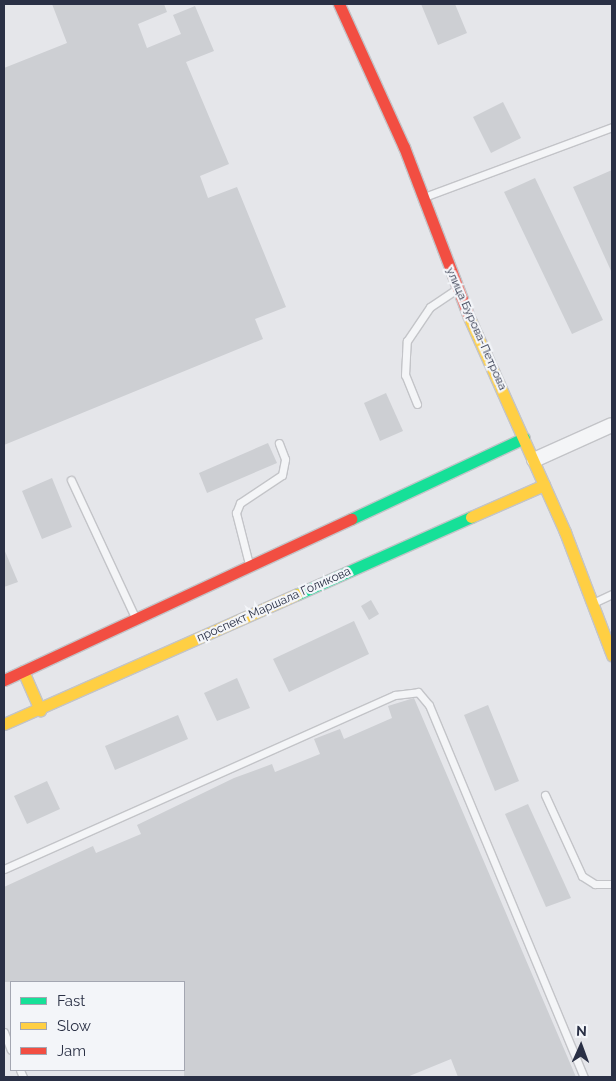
<!DOCTYPE html>
<html>
<head>
<meta charset="utf-8">
<style>
	body { margin:0 }
	#map { position:relative; width:616px; height:1081px; overflow:hidden; background:#e5e6ea; font-family:Raleway,sans-serif }
	div>[style] { position:absolute }
	.building>* { inset:0; background:#cdcfd3 }
	.roads { filter:drop-shadow(1px 0 #c3c4c8) drop-shadow(-1px 0 #c3c4c8) drop-shadow(0 1px #c3c4c8) drop-shadow(0 -1px #c3c4c8) }
	.lane>* { height:7px; margin:-3.5px; padding:0 3.5px; transform-origin:3.5px; border-radius:3.5px; background:#f4f5f7 }
	.street>* { height:14px; margin:-7px; padding:0 7px; transform-origin:7px; border-radius:7px; background:#f4f5f7 }
	.fast>* { height:11px; margin:-5.5px; padding:0 5.5px; transform-origin:5.5px; border-radius:5.5px; background:#16e098 }
	.slow>* { height:11px; margin:-5.5px; padding:0 5.5px; transform-origin:5.5px; border-radius:5.5px; background:#ffcf43 }
	.jam>* { height:11px; margin:-5.5px; padding:0 5.5px; transform-origin:5.5px; border-radius:5.5px; background:#f24e42 }
	span { translate:-50% -50%; white-space:nowrap; text-align:center; line-height:1.15; -webkit-text-stroke:4.5px #f3f5f9; paint-order:stroke }
	.street-label { font-size:12px; color:#2a3045 }
	.frame { position:absolute; inset:0; border:5px solid #2a3045; pointer-events:none }
	.legend { position:absolute; left:10px; top:981px; width:175px; height:90px; box-sizing:border-box; background:#f3f5f9; border:1px solid #a3a6b1; margin:0; padding:6px 9px; list-style:none; font-size:15px; color:#2a3045 }
	.legend li { display:flex; align-items:center; gap:10px; height:25px }
	.legend b { width:25px; border:1px solid #a3a6b1 }
	.north { position:absolute; left:556px; top:1021px; width:50px; height:50px; -webkit-text-stroke:4px #f3f5f9; paint-order:stroke; rotate:2deg; font-size:14px; font-weight:700; line-height:20px; text-align:center; color:#2a3045 }
	.north::after { content:''; display:block; margin:auto; width:18px; height:22px; background:#2a3045; clip-path:polygon(50% 0,100% 100%,50% 72%,0 100%) }
</style>
</head>
<body>
<div id="map">
	<div class="building">
		<i style="clip-path:polygon(52px 4px,164px 4px,167px 12px,138px 24px,147px 48px,181px 34px,173px 15px,195px 6px,214px 51px,186px 62px,229px 164px,200px 176px,208px 198px,237px 187px,286px 307px,255px 319px,263px 339px,4px 445px,4px 68px,67px 43px)"></i>
		<i style="clip-path:polygon(421px 4px,455px 4px,467px 33px,438px 45px)"></i>
		<i style="clip-path:polygon(503px 102px,521px 138px,491px 153px,473px 117px)"></i>
		<i style="clip-path:polygon(612px 170px,612px 273px,573px 187px)"></i>
		<i style="clip-path:polygon(535px 178px,603px 320px,572px 334px,504px 192px)"></i>
		<i style="clip-path:polygon(386px 393px,403px 431px,380px 441px,364px 403px)"></i>
		<i style="clip-path:polygon(268px 443px,277px 463px,207px 493px,199px 473px)"></i>
		<i style="clip-path:polygon(52px 478px,72px 527px,42px 539px,22px 491px)"></i>
		<i style="clip-path:polygon(4px 549px,18px 582px,4px 587px)"></i>
		<i style="clip-path:polygon(371px 600px,379px 614px,369px 620px,361px 606px)"></i>
		<i style="clip-path:polygon(354px 621px,369px 654px,289px 692px,273px 659px)"></i>
		<i style="clip-path:polygon(237px 678px,250px 708px,217px 721px,204px 693px)"></i>
		<i style="clip-path:polygon(414px 698px,576px 1077px,458px 1077px,451px 1059px,407px 1077px,184px 1077px,184px 982px,4px 982px,4px 887px,93px 846px,96px 853px,141px 834px,137px 825px,234px 778px,272px 764px,275px 772px,320px 754px,314px 739px,340px 729px,344px 739px,392px 718px,388px 706px)"></i>
		<i style="clip-path:polygon(488px 705px,519px 781px,495px 791px,464px 715px)"></i>
		<i style="clip-path:polygon(178px 715px,188px 739px,115px 770px,105px 746px)"></i>
		<i style="clip-path:polygon(47px 781px,60px 809px,27px 824px,14px 796px)"></i>
		<i style="clip-path:polygon(528px 804px,571px 898px,546px 907px,505px 814px)"></i>
	</div>
	<div class="roads">
		<div class="lane">
			<i style="left:424px;top:197px;width:201px;rotate:-20.4deg"></i>
			<i style="left:417px;top:404px;width:31px;rotate:-112deg"></i>
			<i style="left:405px;top:375px;width:34px;rotate:-87deg"></i>
			<i style="left:407px;top:341px;width:41px;rotate:-55.9deg"></i>
			<i style="left:430px;top:307px;width:30px;rotate:-34deg"></i>
			<i style="left:71px;top:480px;width:151px;rotate:65deg"></i>
			<i style="left:249px;top:564px;width:53px;rotate:-104.3deg"></i>
			<i style="left:236px;top:513px;width:11px;rotate:-68deg"></i>
			<i style="left:240px;top:503px;width:50px;rotate:-33.7deg"></i>
			<i style="left:282px;top:475px;width:16px;rotate:-79deg"></i>
			<i style="left:285px;top:459px;width:17px;rotate:-111deg"></i>
			<i style="left:595px;top:602px;width:19px;rotate:-25deg"></i>
			<i style="left:545px;top:795px;width:89px;rotate:65.4deg"></i>
			<i style="left:582px;top:876px;width:15px;rotate:32deg"></i>
			<i style="left:595px;top:884px;width:17px"></i>
			<i style="left:4px;top:869px;width:428px;rotate:-24deg"></i>
			<i style="left:395px;top:695px;width:23px;rotate:-7deg"></i>
			<i style="left:418px;top:692px;width:17px;rotate:50deg"></i>
			<i style="left:429px;top:705px;width:403px;rotate:67.4deg"></i>
			<i style="left:4px;top:1032px;width:19px;rotate:69deg"></i>
			<i style="left:20px;top:1070px;width:8px;rotate:67deg"></i>
		</div>
		<div class="street">
			<i style="left:534px;top:460px;width:85px;rotate:-24.2deg"></i>
		</div>
		<div class="fast">
			<i style="left:351px;top:519px;width:191px;rotate:-25.1deg"></i>
			<i style="left:298px;top:594px;width:189px;rotate:-24deg"></i>
		</div>
		<div class="slow">
			<i style="left:468px;top:315px;width:238px;rotate:65.9deg"></i>
			<i style="left:565px;top:532px;width:132px;rotate:69.1deg"></i>
			<i style="left:471px;top:517px;width:80px;rotate:-23.7deg"></i>
			<i style="left:23px;top:671px;width:43px;rotate:66.4deg"></i>
			<i style="left:4px;top:724px;width:321px;rotate:-23.9deg"></i>
		</div>
		<div class="jam">
			<i style="left:339px;top:4px;width:157px;rotate:65.6deg"></i>
			<i style="left:404px;top:147px;width:180px;rotate:69.1deg"></i>
			<i style="left:4px;top:680px;width:383px;rotate:-24.9deg"></i>
		</div>
	</div>
	<div class="street-label">
		<span style="left:476px;top:329px;rotate:66deg">улица Бурова-Петрова</span>
		<span style="left:274px;top:605px;rotate:-24deg">проспект Маршала Голикова</span>
	</div>
	<div class="frame"></div>
	<ul class="legend">
	<li><b style="height:6px;background:#16e098"></b>Fast</li>
	<li><b style="height:6px;background:#ffcf43"></b>Slow</li>
	<li><b style="height:6px;background:#f24e42"></b>Jam</li>
	</ul>
	<div class="north">N</div>
</div>
</body>
</html>
